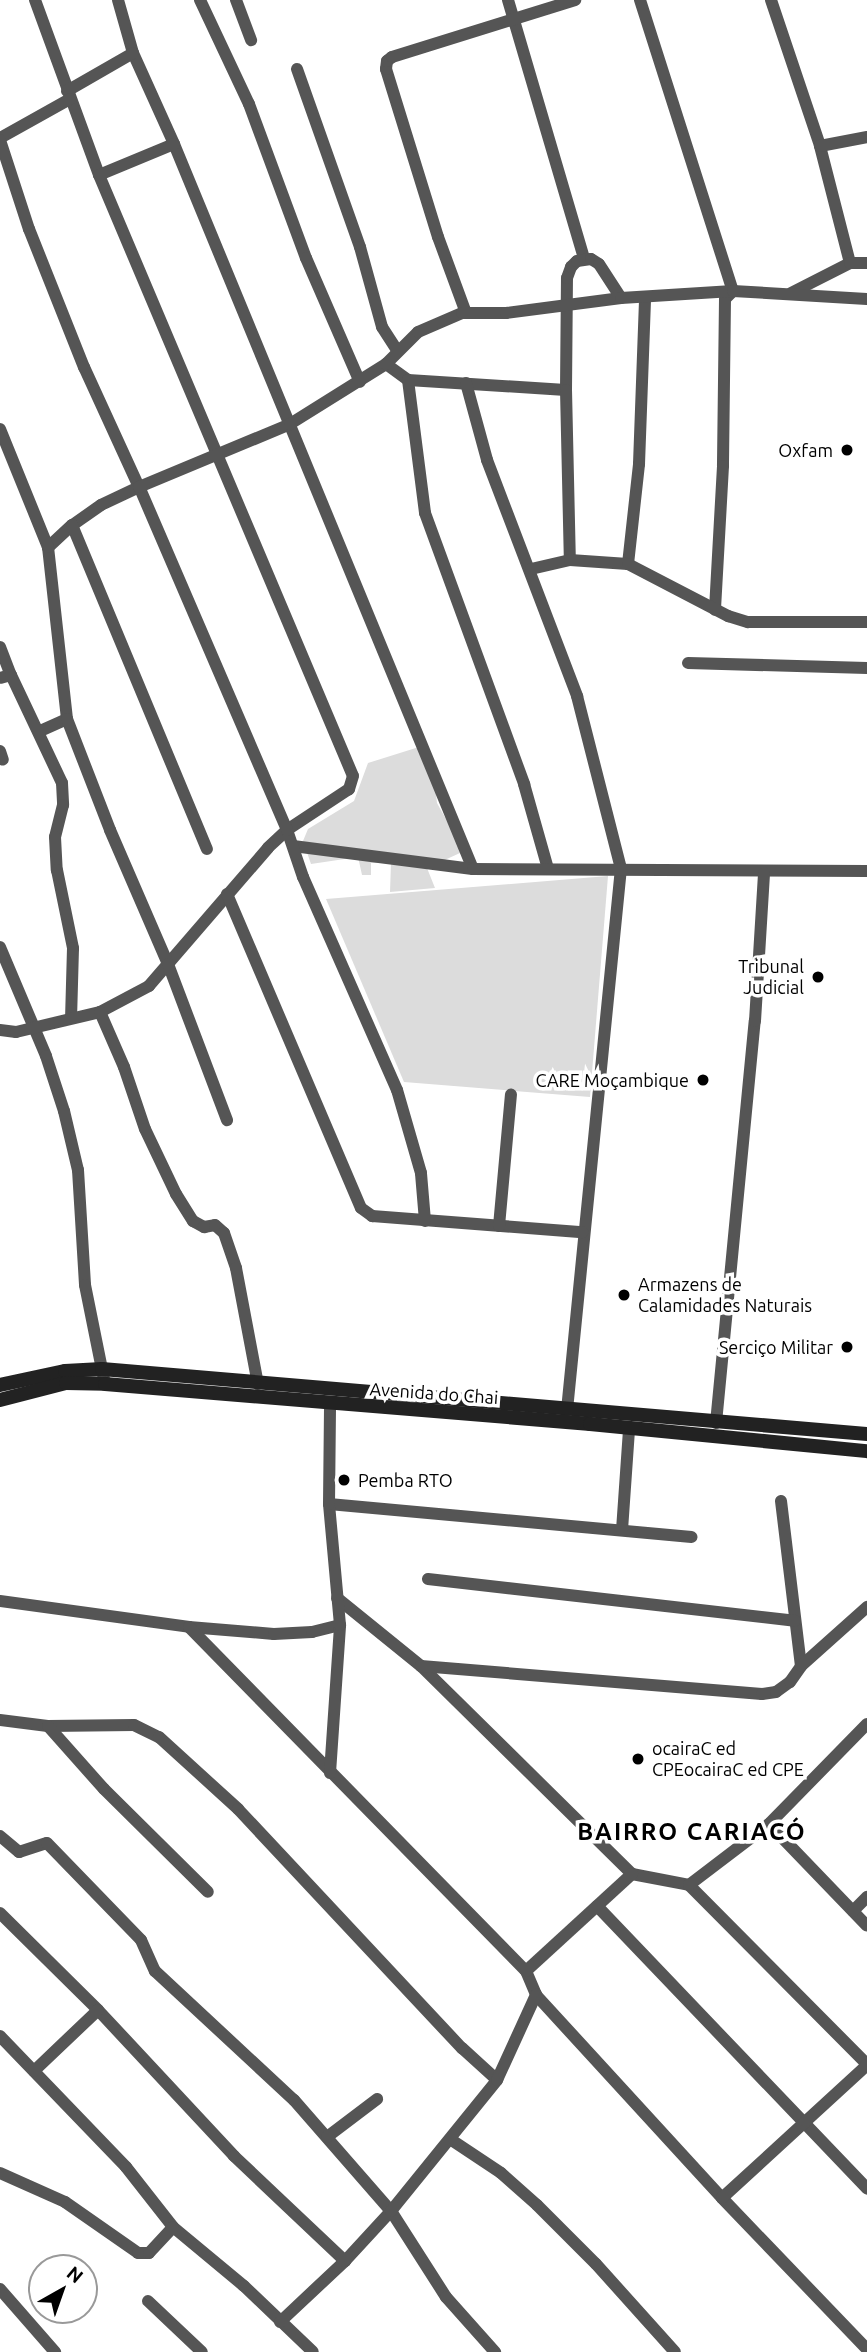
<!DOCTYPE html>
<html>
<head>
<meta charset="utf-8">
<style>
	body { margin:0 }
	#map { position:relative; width:867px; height:2352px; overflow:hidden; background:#fff; font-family:Ubuntu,sans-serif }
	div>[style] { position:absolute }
	.green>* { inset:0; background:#dcdcdc }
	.street>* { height:12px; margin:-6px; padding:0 6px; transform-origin:6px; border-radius:6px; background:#555 }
	.secondary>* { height:14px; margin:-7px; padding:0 7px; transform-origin:7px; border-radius:7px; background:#222 }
	.dots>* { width:19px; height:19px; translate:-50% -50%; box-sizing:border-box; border:4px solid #fff; border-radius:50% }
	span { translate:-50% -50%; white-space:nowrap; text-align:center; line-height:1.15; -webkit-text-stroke:7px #fff; paint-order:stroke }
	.poi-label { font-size:18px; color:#000 }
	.right { translate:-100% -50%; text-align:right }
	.left { translate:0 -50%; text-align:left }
	.street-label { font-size:18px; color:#000 }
	.district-label { font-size:24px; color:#000; font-weight:700; letter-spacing:2px }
	.north { position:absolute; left:28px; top:2254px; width:70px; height:70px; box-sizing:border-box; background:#fff; border:2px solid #999; border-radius:50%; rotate:40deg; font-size:19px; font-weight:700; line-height:28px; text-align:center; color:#000 }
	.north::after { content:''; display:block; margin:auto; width:24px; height:32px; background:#000; clip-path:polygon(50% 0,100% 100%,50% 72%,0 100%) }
</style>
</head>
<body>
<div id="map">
	<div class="green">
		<i style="clip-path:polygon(419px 747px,434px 775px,437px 803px,457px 839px,460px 853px,427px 868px,435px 888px,390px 892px,391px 863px,371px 863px,371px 875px,362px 875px,358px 857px,311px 864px,303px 841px,308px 829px,354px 801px,368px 763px)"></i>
		<i style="clip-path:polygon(608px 876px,590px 1097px,404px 1082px,326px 899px)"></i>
	</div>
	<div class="street">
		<i style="left:35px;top:0;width:186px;rotate:69.9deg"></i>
		<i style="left:99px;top:175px;width:652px;rotate:67.09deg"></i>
		<i style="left:353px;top:776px;width:14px;rotate:107deg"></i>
		<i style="left:349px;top:789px;width:74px;rotate:146.5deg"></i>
		<i style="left:287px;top:830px;width:26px;rotate:137deg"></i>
		<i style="left:268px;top:848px;width:182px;rotate:130.8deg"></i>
		<i style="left:149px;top:986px;width:55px;rotate:152deg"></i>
		<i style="left:118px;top:0;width:55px;rotate:74.2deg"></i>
		<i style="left:133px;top:53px;width:100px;rotate:65.7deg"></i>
		<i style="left:174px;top:144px;width:784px;rotate:67.59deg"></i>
		<i style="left:200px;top:0;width:115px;rotate:64.8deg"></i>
		<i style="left:249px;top:104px;width:164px;rotate:69.7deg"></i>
		<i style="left:306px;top:258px;width:135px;rotate:66.5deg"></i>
		<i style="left:236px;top:0;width:43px;rotate:69.4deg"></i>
		<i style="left:508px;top:0;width:269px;rotate:73.6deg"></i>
		<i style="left:640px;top:0;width:305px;rotate:72.3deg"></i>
		<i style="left:733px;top:291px;width:11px;rotate:135deg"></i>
		<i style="left:725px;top:299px;width:167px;rotate:90.7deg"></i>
		<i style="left:723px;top:466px;width:144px;rotate:93.2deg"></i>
		<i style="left:771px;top:0;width:154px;rotate:71.4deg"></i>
		<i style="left:297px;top:69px;width:189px;rotate:70.5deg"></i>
		<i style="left:360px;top:247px;width:83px;rotate:74.6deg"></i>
		<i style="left:382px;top:327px;width:27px;rotate:57deg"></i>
		<i style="left:67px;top:91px;width:76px;rotate:-29.9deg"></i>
		<i style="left:0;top:138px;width:80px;rotate:-29.1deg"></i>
		<i style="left:0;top:140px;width:94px;rotate:72deg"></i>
		<i style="left:29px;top:229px;width:149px;rotate:68.3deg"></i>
		<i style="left:84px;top:367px;width:132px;rotate:65.4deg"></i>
		<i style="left:139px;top:487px;width:42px;rotate:154.7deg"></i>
		<i style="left:101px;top:505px;width:35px;rotate:145deg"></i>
		<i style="left:72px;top:525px;width:33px;rotate:137deg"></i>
		<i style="left:48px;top:547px;width:173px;rotate:83.7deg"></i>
		<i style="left:67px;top:719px;width:30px;rotate:156deg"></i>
		<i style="left:99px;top:175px;width:81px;rotate:-22.5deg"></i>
		<i style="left:850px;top:263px;width:121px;rotate:-104.4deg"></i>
		<i style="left:820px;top:146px;width:48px;rotate:-10.8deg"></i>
		<i style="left:791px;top:293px;width:66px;rotate:-27deg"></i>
		<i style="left:850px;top:263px;width:17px"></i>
		<i style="left:466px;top:313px;width:81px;rotate:-110.2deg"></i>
		<i style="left:438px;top:237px;width:176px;rotate:-107.2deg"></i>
		<i style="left:386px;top:69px;width:8px;rotate:-83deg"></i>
		<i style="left:387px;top:61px;width:6px;rotate:-39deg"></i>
		<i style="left:392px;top:57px;width:192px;rotate:-17.3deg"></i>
		<i style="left:386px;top:364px;width:27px;rotate:36deg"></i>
		<i style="left:408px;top:380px;width:158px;rotate:3.6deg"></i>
		<i style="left:566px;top:390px;width:112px;rotate:-89.5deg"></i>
		<i style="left:567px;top:278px;width:12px;rotate:-70deg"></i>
		<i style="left:571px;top:267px;width:8px;rotate:-45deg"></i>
		<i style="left:577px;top:261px;width:14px;rotate:-8deg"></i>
		<i style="left:591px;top:259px;width:9px;rotate:32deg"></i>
		<i style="left:599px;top:264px;width:40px;rotate:57.1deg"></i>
		<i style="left:408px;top:380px;width:134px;rotate:82.7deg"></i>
		<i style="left:425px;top:513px;width:289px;rotate:69.9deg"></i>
		<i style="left:524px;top:784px;width:88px;rotate:74.2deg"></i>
		<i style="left:466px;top:383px;width:80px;rotate:74.7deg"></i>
		<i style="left:487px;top:460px;width:253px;rotate:69.1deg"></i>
		<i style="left:577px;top:696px;width:178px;rotate:75.7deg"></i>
		<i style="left:621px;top:868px;width:545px;rotate:95.69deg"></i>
		<i style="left:566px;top:390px;width:170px;rotate:88.7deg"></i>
		<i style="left:0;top:429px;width:127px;rotate:67.9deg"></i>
		<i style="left:72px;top:525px;width:351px;rotate:67.4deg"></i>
		<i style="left:628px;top:564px;width:101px;rotate:-83.7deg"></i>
		<i style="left:639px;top:464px;width:167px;rotate:-87.9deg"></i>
		<i style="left:531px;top:569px;width:40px;rotate:-13deg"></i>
		<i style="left:570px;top:560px;width:58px;rotate:3.9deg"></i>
		<i style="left:628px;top:564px;width:113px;rotate:27.5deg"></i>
		<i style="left:728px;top:616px;width:21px;rotate:17deg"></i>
		<i style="left:748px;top:622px;width:119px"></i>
		<i style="left:0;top:647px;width:30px;rotate:69deg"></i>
		<i style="left:11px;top:675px;width:11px;rotate:165deg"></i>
		<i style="left:688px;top:663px;width:179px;rotate:1.6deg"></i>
		<i style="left:11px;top:675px;width:119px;rotate:64.7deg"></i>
		<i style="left:62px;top:783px;width:22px;rotate:87deg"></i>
		<i style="left:63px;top:805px;width:33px;rotate:104deg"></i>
		<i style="left:55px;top:837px;width:33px;rotate:87deg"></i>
		<i style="left:57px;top:870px;width:80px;rotate:78.4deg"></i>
		<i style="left:73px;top:948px;width:70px;rotate:91.6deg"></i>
		<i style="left:67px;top:719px;width:119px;rotate:68.8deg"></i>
		<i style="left:110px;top:830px;width:146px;rotate:66.6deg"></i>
		<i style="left:168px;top:964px;width:167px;rotate:69.3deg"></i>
		<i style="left:0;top:751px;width:9px;rotate:72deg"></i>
		<i style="left:293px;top:846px;width:181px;rotate:7.3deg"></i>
		<i style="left:473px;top:869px;width:394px;rotate:0.3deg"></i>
		<i style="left:227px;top:894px;width:341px;rotate:66.9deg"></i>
		<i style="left:361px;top:1208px;width:14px;rotate:36deg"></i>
		<i style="left:372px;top:1216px;width:211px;rotate:4.4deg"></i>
		<i style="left:0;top:947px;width:118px;rotate:67.1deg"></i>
		<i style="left:46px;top:1056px;width:58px;rotate:71.9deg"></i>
		<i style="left:64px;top:1111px;width:61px;rotate:76.7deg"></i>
		<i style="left:78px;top:1170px;width:115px;rotate:86.5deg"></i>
		<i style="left:85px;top:1285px;width:101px;rotate:78.6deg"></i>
		<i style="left:0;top:1030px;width:16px;rotate:7deg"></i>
		<i style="left:16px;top:1032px;width:86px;rotate:-13.4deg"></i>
		<i style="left:100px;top:1012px;width:60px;rotate:66.4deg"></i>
		<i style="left:124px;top:1067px;width:65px;rotate:71.3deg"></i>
		<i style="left:145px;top:1129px;width:72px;rotate:64.5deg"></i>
		<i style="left:176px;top:1194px;width:32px;rotate:58deg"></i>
		<i style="left:193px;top:1221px;width:13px;rotate:29deg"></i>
		<i style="left:204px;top:1227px;width:11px;rotate:-10deg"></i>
		<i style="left:215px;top:1225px;width:12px;rotate:42deg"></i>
		<i style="left:224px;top:1233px;width:37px;rotate:71deg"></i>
		<i style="left:236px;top:1268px;width:118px;rotate:79.3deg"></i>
		<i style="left:425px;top:1221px;width:48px;rotate:-94.8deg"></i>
		<i style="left:421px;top:1173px;width:86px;rotate:-106.1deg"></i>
		<i style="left:397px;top:1090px;width:233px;rotate:-113.8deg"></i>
		<i style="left:303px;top:877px;width:50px;rotate:-108.8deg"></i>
		<i style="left:287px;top:830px;width:374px;rotate:-113.3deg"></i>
		<i style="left:139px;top:487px;width:164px;rotate:-22.6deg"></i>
		<i style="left:290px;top:424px;width:113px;rotate:-32deg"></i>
		<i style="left:386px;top:364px;width:45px;rotate:-45deg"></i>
		<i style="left:418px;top:332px;width:48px;rotate:-23.4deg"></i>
		<i style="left:462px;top:313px;width:44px"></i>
		<i style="left:506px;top:313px;width:116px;rotate:-7.4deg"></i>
		<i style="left:621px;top:298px;width:112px;rotate:-3.6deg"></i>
		<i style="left:733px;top:291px;width:134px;rotate:3.4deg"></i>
		<i style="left:499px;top:1226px;width:132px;rotate:-84.8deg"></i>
		<i style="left:716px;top:1423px;width:404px;rotate:-84.5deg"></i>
		<i style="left:755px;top:1021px;width:148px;rotate:-86.5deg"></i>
		<i style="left:781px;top:1501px;width:166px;rotate:83.1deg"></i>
		<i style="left:329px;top:1504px;width:364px;rotate:5.2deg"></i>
		<i style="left:622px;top:1530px;width:101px;rotate:-86deg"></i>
		<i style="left:428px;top:1579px;width:369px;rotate:6.5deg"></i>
		<i style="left:337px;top:1598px;width:108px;rotate:39deg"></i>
		<i style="left:421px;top:1666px;width:296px;rotate:44.6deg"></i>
		<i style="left:632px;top:1874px;width:58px;rotate:10.9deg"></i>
		<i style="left:689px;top:1885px;width:252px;rotate:45.2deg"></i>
		<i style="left:0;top:1601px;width:191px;rotate:7.8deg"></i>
		<i style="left:189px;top:1627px;width:85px;rotate:4.7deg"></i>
		<i style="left:274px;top:1634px;width:38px;rotate:-3deg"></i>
		<i style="left:312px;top:1632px;width:29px;rotate:-14deg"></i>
		<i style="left:189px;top:1627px;width:482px;rotate:45.6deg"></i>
		<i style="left:526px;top:1971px;width:26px;rotate:67deg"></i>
		<i style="left:536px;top:1995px;width:275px;rotate:47.5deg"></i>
		<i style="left:722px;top:2198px;width:209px;rotate:46.2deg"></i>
		<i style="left:421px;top:1666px;width:342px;rotate:4.7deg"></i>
		<i style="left:762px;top:1694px;width:14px;rotate:-8deg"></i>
		<i style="left:776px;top:1692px;width:17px;rotate:-36deg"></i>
		<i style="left:790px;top:1682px;width:19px;rotate:-55deg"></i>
		<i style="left:801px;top:1666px;width:89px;rotate:-41.8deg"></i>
		<i style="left:0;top:1720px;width:48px;rotate:7.1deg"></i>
		<i style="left:48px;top:1726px;width:86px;rotate:-0.7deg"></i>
		<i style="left:134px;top:1725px;width:28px;rotate:26deg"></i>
		<i style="left:159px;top:1737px;width:107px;rotate:42.3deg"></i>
		<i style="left:238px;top:1809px;width:328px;rotate:46.9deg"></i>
		<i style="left:462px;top:2048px;width:47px;rotate:42.4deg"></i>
		<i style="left:48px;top:1726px;width:84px;rotate:48.4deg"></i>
		<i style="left:104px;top:1789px;width:146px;rotate:44.7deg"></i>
		<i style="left:330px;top:1773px;width:148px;rotate:-86.1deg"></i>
		<i style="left:340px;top:1625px;width:121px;rotate:-95.2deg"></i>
		<i style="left:329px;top:1504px;width:99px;rotate:-89.4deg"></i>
		<i style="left:769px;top:1824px;width:141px;rotate:46.1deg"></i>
		<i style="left:0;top:1836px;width:25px;rotate:40deg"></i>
		<i style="left:19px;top:1852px;width:29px;rotate:-18deg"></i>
		<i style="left:47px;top:1843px;width:135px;rotate:45.9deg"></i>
		<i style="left:141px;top:1940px;width:34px;rotate:66deg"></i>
		<i style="left:155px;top:1971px;width:190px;rotate:42.9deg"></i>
		<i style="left:294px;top:2100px;width:147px;rotate:48.9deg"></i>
		<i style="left:391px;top:2211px;width:102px;rotate:57.4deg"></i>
		<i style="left:446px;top:2297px;width:74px;rotate:48.3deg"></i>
		<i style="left:689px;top:1885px;width:101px;rotate:-37.3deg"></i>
		<i style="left:769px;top:1824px;width:140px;rotate:-45.6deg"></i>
		<i style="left:597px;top:1906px;width:391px;rotate:46.3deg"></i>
		<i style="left:853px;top:1911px;width:20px;rotate:-45deg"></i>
		<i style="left:0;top:1913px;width:138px;rotate:44.7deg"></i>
		<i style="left:98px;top:2010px;width:200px;rotate:47deg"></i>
		<i style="left:234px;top:2156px;width:153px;rotate:43.4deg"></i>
		<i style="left:526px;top:1971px;width:144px;rotate:-42.5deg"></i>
		<i style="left:0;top:2036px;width:182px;rotate:46.1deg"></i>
		<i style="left:126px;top:2167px;width:76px;rotate:51.9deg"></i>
		<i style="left:173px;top:2227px;width:92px;rotate:39.7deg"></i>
		<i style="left:244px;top:2286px;width:95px;rotate:43.7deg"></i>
		<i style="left:34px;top:2071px;width:88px;rotate:-43.6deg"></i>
		<i style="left:327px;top:2137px;width:63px;rotate:-37.2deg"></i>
		<i style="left:450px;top:2139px;width:61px;rotate:33.7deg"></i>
		<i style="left:501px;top:2173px;width:48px;rotate:41.6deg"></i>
		<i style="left:537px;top:2205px;width:83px;rotate:45deg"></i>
		<i style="left:596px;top:2264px;width:118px;rotate:48.1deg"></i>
		<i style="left:0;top:2173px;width:71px;rotate:24deg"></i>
		<i style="left:65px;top:2202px;width:89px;rotate:34.9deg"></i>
		<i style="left:138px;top:2253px;width:11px"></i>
		<i style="left:149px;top:2253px;width:35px;rotate:-47deg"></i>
		<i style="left:722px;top:2198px;width:197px;rotate:-42.5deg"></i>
		<i style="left:0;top:2289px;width:84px;rotate:48.9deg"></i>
		<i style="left:148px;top:2301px;width:74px;rotate:43.4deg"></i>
		<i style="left:280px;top:2322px;width:89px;rotate:-43.2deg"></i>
		<i style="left:345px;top:2261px;width:68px;rotate:-47.4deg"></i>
		<i style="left:391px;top:2211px;width:169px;rotate:-51deg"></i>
		<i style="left:497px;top:2080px;width:94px;rotate:-65.4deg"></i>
	</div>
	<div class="secondary">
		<i style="left:0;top:1385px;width:66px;rotate:-12.2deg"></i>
		<i style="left:65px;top:1371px;width:37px;rotate:-3deg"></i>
		<i style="left:102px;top:1369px;width:768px;rotate:4.86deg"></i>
		<i style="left:0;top:1400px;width:68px;rotate:-14.4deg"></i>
		<i style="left:66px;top:1383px;width:39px;rotate:1deg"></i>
		<i style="left:105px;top:1384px;width:487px;rotate:4.7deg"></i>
		<i style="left:590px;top:1424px;width:278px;rotate:5.6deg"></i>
	</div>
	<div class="dots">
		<i style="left:847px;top:450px;background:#000"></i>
		<i style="left:818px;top:977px;background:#000"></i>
		<i style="left:703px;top:1080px;background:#000"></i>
		<i style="left:624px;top:1295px;background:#000"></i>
		<i style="left:847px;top:1347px;background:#000"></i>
		<i style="left:344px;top:1480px;background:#000"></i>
		<i style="left:638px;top:1759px;background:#000"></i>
	</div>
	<div class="poi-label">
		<span class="right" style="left:833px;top:450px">Oxfam</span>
		<span class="right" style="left:804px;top:977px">Tribunal<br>Judicial</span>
		<span class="right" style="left:689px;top:1080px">CARE Moçambique</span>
		<span class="left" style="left:638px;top:1295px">Armazens de<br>Calamidades Naturais</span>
		<span class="right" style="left:833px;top:1347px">Serciço Militar</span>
		<span class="left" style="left:358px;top:1480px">Pemba RTO</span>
		<span class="left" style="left:652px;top:1759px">ocairaC ed<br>CPEocairaC ed CPE</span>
	</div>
	<div class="street-label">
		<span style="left:434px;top:1393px;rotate:4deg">Avenida do Chai</span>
	</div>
	<div class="district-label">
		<span style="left:692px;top:1832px">BAIRRO CARIACÓ</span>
	</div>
	<div class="north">N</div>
</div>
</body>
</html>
